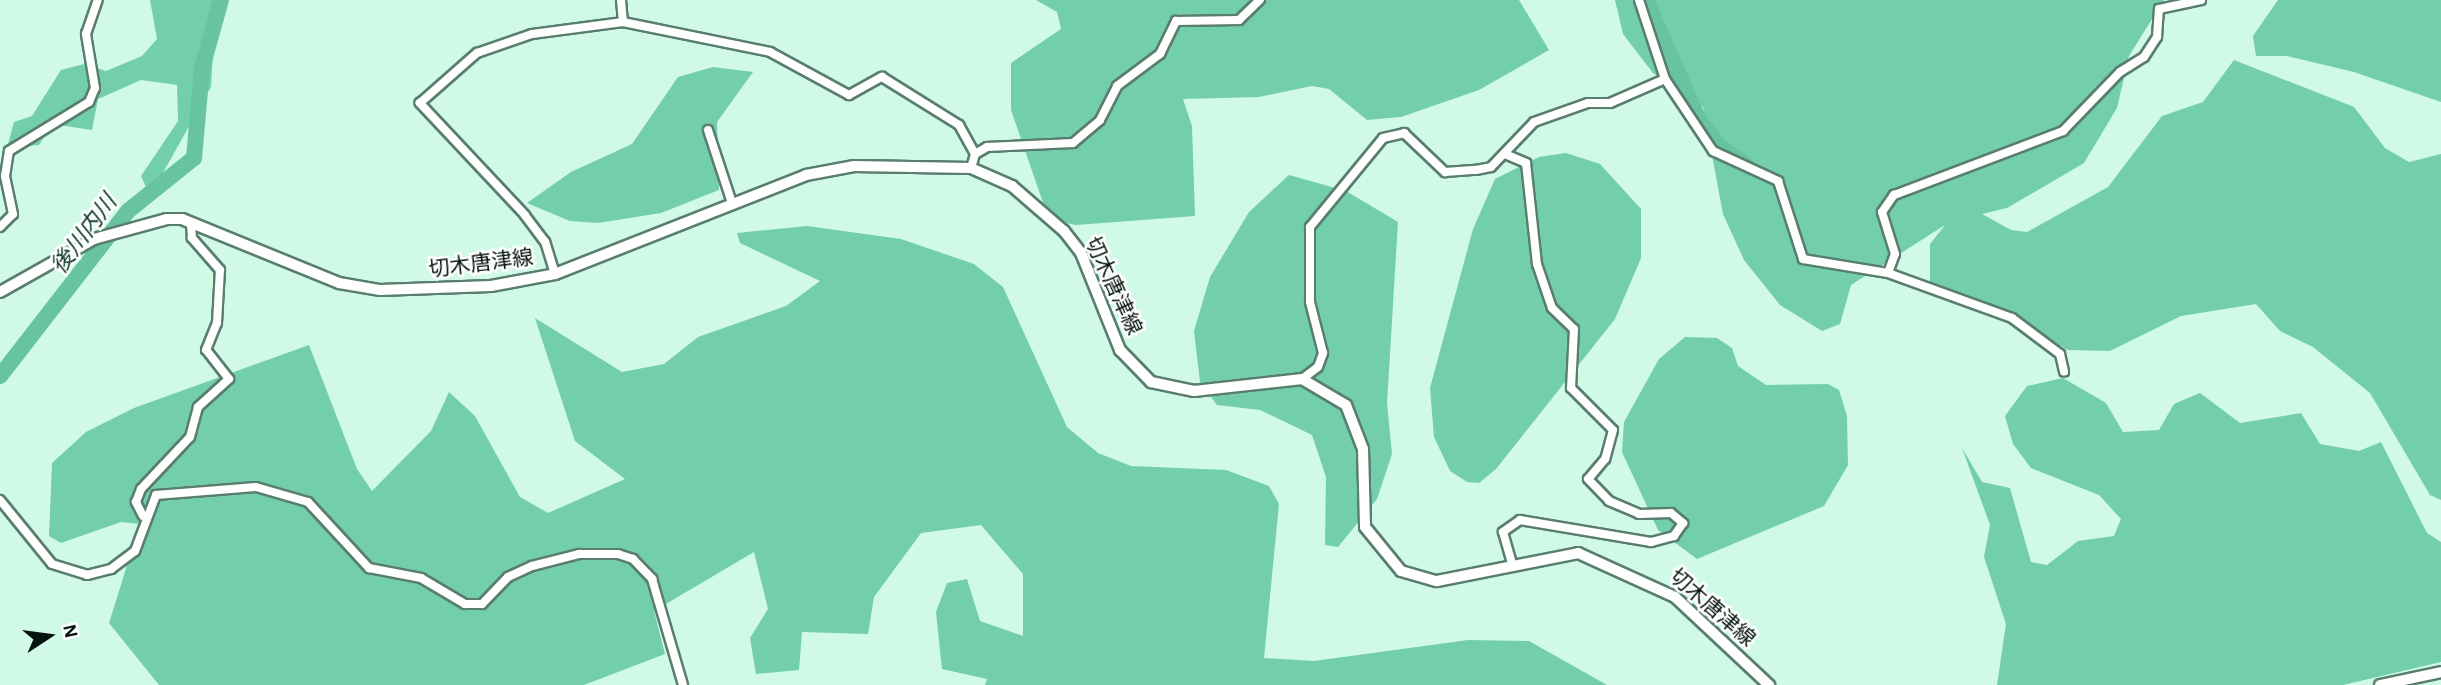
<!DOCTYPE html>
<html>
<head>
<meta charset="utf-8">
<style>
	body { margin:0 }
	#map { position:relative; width:2441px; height:685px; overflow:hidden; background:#d0f9e6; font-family:"Alegreya Sans","Noto Sans JP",sans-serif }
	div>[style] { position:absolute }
	.forest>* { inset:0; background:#73cfaa }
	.river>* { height:16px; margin:-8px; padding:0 8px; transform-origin:8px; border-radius:8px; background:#67c49f }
	.roads { filter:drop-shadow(2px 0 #597e6d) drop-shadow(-2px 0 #597e6d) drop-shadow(0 2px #597e6d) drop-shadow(0 -2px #597e6d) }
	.street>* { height:8px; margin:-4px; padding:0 4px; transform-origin:4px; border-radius:4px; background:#fff }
	.secondary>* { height:10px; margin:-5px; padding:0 5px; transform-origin:5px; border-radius:5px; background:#fff }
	span { translate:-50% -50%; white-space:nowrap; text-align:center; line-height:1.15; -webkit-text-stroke:5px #fff; paint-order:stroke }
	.street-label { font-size:21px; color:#05140e }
	.water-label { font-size:23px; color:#0d3728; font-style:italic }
	.north { position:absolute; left:14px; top:601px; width:70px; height:70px; -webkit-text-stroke:5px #fff; paint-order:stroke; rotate:77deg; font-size:19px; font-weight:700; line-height:28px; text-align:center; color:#05140e }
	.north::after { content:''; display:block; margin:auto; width:24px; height:32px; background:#05140e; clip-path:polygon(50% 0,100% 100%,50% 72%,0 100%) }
</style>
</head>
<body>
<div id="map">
	<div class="forest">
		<i style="clip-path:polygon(150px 0,216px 0,211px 87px,150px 196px,141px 176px,178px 121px,177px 85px,141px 80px,98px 99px,92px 130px,52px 124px,39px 145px,7px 148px,14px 122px,32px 116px,61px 70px,84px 64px,106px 71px,142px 56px,157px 39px)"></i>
		<i style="clip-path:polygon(1036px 0,1519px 0,1549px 50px,1479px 90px,1401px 117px,1367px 120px,1329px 89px,1312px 86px,1259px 97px,1183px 99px,1192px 126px,1195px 216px,1076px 225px,1049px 220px,1011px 110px,1011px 63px,1061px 29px,1057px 12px)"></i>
		<i style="clip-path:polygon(1615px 0,2164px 0,2129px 56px,2117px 108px,2084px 163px,2007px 208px,1982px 214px,2011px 230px,2027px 232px,2108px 187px,2162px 116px,2203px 102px,2234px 60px,2354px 107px,2385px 148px,2409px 162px,2441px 154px,2441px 500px,2430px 495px,2370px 393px,2313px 347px,2280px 331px,2256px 304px,2181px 316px,2110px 351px,2068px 350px,2009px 316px,1930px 290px,1930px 244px,1945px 225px,1851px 285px,1840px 324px,1822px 331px,1780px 305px,1744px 260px,1723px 214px,1703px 107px,1653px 73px,1623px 34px)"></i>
		<i style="clip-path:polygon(2278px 0,2441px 0,2441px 102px,2354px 72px,2287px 56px,2256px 56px,2253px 36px)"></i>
		<i style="clip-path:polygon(713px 67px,753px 72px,717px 122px,719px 190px,661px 213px,598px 223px,570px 221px,527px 203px,571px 172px,632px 144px,678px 77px)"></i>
		<i style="clip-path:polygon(1566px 153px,1600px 164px,1641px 209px,1641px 258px,1615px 319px,1496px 469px,1479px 483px,1467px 482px,1450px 471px,1434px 437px,1430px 388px,1473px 229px,1495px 179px,1539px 157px)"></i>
		<i style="clip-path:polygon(1289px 175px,1346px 191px,1398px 222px,1387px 403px,1392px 454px,1377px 499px,1338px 547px,1325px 545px,1326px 477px,1312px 435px,1260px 410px,1217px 405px,1200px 382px,1194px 331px,1210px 277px,1249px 212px)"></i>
		<i style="clip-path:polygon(807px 226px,901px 239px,974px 264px,1003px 287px,1067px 427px,1098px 453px,1131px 466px,1226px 470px,1269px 486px,1279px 504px,1264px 658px,1314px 661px,1468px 640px,1529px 641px,1607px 685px,985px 685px,987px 679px,942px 669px,936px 612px,947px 583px,967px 579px,980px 621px,1023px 636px,1023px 574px,981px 525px,921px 533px,874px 597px,868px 634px,802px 632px,799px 670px,756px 674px,750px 638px,768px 609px,754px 552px,654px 611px,665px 654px,584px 685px,159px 685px,109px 623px,140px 524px,121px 522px,61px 543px,49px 536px,52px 463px,86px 432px,134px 408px,309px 345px,357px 469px,372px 491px,431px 431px,449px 392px,475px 416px,520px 497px,548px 513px,625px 479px,575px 441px,535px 318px,622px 372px,664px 364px,698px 337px,786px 306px,820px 281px,740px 243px,737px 233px)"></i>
		<i style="clip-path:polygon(1685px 337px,1717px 338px,1732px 348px,1738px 366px,1766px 385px,1828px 384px,1839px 390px,1847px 416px,1848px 465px,1824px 506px,1697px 559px,1658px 530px,1622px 452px,1624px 422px,1659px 359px)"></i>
		<i style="clip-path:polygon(2063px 378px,2106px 403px,2123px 432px,2159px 430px,2174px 404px,2200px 393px,2240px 423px,2301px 413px,2320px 444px,2359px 451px,2381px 442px,2427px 533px,2441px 542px,2441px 662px,2343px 685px,1997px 685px,2006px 624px,1984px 557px,1990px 525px,1962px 448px,1982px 482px,2010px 488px,2031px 562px,2047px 565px,2078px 541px,2114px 536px,2121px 519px,2099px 495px,2031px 468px,2013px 444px,2005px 416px,2027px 386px)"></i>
	</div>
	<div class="river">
		<i style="left:1646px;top:0;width:131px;rotate:66.2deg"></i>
		<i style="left:1699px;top:120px;width:33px;rotate:52deg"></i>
		<i style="left:1719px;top:146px;width:32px;rotate:35deg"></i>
		<i style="left:0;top:376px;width:209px;rotate:-52.2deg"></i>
		<i style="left:128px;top:211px;width:85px;rotate:-38.8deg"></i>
		<i style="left:194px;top:158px;width:90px;rotate:-84.9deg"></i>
		<i style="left:202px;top:68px;width:71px;rotate:-74.4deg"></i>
	</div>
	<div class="roads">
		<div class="street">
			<i style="left:621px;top:0;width:22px;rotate:85deg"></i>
			<i style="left:1639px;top:0;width:83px;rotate:71.8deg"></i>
			<i style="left:1665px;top:79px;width:87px;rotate:56.3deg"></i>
			<i style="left:1713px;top:151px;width:72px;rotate:24.8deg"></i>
			<i style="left:1778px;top:181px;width:82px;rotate:72.2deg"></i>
			<i style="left:1803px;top:259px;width:86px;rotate:9.4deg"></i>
			<i style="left:1888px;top:273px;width:20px;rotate:-70deg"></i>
			<i style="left:1895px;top:254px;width:44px;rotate:-107.2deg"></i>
			<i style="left:1882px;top:212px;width:21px;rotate:-55deg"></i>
			<i style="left:1894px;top:195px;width:181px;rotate:-20.7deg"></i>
			<i style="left:2063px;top:131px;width:82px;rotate:-46deg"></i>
			<i style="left:2120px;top:72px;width:28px;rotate:-32deg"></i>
			<i style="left:2144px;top:57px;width:24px;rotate:-57deg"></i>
			<i style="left:2157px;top:37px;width:28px;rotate:-86deg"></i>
			<i style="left:2159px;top:9px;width:43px;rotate:-12.1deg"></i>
			<i style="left:708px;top:130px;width:77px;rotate:71.8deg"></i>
			<i style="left:1505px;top:154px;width:23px;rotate:23deg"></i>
			<i style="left:1526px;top:163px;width:102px;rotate:83.8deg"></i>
			<i style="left:1537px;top:264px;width:46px;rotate:71.2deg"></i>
			<i style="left:1552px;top:308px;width:30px;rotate:44deg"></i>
			<i style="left:1574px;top:329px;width:59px;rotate:92.9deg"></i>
			<i style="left:1571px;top:388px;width:59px;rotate:45deg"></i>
			<i style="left:1613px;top:430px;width:30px;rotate:105deg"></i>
			<i style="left:1605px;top:459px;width:26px;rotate:130deg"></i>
			<i style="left:1588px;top:479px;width:30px;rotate:46deg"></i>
			<i style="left:1609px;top:501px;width:33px;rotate:23deg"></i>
			<i style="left:1639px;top:514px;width:32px;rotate:-2deg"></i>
			<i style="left:1671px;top:513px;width:16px;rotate:40deg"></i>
			<i style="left:1683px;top:523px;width:16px;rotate:125deg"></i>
			<i style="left:1674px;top:536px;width:24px;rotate:165deg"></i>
			<i style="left:1651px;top:542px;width:133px;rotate:-170.5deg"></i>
			<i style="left:1520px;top:520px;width:21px;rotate:145deg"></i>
			<i style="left:1503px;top:532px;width:32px;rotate:74deg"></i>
			<i style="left:971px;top:168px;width:15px;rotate:-74deg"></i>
			<i style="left:975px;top:154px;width:14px;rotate:-30deg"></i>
			<i style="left:987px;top:147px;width:86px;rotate:-2.7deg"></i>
			<i style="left:1073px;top:143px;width:35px;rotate:-40deg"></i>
			<i style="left:1100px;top:120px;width:38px;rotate:-63deg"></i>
			<i style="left:1117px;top:86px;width:54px;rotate:-36.7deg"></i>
			<i style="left:1160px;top:54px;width:37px;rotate:-64deg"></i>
			<i style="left:1176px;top:21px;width:63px;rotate:-0.9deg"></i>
			<i style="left:1239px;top:20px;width:29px;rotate:-44deg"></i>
			<i style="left:0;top:227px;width:18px;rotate:-45deg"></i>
			<i style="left:13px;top:214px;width:39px;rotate:-102deg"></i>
			<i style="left:5px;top:176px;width:25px;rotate:-81deg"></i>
			<i style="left:9px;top:151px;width:94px;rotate:-31.5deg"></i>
			<i style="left:89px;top:102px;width:15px;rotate:-67deg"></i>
			<i style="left:95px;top:88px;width:55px;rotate:-99.5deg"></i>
			<i style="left:86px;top:34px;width:36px;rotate:-71deg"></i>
			<i style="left:1888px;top:273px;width:132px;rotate:19.9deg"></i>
			<i style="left:2012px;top:318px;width:60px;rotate:36.9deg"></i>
			<i style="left:2060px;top:354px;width:18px;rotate:77deg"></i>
			<i style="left:555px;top:274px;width:34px;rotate:-107deg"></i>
			<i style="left:545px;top:242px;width:34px;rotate:-127deg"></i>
			<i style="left:525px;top:215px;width:154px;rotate:-133.2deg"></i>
			<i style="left:420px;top:103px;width:76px;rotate:-41.3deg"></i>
			<i style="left:477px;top:53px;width:58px;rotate:-19.1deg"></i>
			<i style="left:532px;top:34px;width:92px;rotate:-7.5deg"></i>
			<i style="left:623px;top:22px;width:150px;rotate:11.5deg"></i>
			<i style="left:770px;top:52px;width:90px;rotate:28.6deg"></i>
			<i style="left:849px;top:95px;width:38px;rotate:-29deg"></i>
			<i style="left:882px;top:77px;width:91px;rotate:31.9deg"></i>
			<i style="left:959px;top:125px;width:33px;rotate:61deg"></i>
			<i style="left:1302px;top:379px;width:20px;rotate:-37deg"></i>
			<i style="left:1318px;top:367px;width:15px;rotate:-70deg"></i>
			<i style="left:1323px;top:353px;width:53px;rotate:-104.3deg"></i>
			<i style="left:1310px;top:302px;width:75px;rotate:-90deg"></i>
			<i style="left:1310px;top:227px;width:115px;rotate:-50.6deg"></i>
			<i style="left:1383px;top:138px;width:22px;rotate:-13deg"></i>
			<i style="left:1404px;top:133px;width:57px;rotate:43.6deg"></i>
			<i style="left:1445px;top:172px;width:31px;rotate:-4deg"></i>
			<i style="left:1476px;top:170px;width:15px;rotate:-11deg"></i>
			<i style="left:1491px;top:167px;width:62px;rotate:-46.3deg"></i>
			<i style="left:1534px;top:122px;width:57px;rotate:-19.4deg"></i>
			<i style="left:1588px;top:103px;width:22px"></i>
			<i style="left:1610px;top:103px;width:60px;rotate:-23.6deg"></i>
			<i style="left:0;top:500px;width:82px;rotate:50.9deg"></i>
			<i style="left:52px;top:564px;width:37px;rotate:17deg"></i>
			<i style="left:87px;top:575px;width:25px;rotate:-14deg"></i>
			<i style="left:111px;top:569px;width:30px;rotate:-37deg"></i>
			<i style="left:135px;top:551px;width:60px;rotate:-69.4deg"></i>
			<i style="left:156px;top:495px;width:100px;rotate:-4.6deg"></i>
			<i style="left:256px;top:487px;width:54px;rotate:16.1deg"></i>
			<i style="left:308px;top:502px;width:90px;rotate:47.3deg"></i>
			<i style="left:369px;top:568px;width:53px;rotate:10.9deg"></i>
			<i style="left:421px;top:578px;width:51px;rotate:30.6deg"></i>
			<i style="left:465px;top:604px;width:17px"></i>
			<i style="left:482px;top:604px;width:37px;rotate:-46deg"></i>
			<i style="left:508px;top:577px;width:26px;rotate:-25deg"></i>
			<i style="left:532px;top:566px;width:49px;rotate:-14.3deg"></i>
			<i style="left:579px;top:554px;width:39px"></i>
			<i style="left:618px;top:554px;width:16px;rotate:18deg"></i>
			<i style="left:633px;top:559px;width:28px;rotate:46deg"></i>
			<i style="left:652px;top:579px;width:110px;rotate:73.7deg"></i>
			<i style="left:143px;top:516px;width:16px;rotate:-117deg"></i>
			<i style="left:136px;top:502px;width:14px;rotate:-69deg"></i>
			<i style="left:141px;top:489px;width:71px;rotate:-46.7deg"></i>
			<i style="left:190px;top:437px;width:31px;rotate:-75deg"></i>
			<i style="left:198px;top:407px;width:42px;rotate:-42.1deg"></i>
			<i style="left:229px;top:379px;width:37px;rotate:-128deg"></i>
			<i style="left:206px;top:350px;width:29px;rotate:-68deg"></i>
			<i style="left:217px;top:323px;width:53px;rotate:-86.8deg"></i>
			<i style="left:220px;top:270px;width:43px;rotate:-131.2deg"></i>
			<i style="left:192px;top:238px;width:15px;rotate:-94deg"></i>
		</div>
		<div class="secondary">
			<i style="left:0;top:292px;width:108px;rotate:-29.4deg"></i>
			<i style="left:94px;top:239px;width:76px;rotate:-15.3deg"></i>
			<i style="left:167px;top:219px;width:15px"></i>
			<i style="left:182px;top:219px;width:170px;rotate:22.2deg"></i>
			<i style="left:339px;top:283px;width:42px;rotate:9.7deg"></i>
			<i style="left:380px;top:290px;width:111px;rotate:-2.1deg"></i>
			<i style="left:491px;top:286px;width:65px;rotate:-10.6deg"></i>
			<i style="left:555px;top:274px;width:270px;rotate:-21.5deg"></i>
			<i style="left:806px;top:175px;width:49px;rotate:-10.6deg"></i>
			<i style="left:854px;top:166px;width:117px;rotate:1deg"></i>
			<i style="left:971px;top:168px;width:45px;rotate:23.7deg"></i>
			<i style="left:1012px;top:186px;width:69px;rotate:40.9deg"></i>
			<i style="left:1064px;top:231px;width:28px;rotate:52deg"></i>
			<i style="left:1081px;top:253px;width:105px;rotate:68.1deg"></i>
			<i style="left:1120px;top:350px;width:45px;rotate:45.9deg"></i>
			<i style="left:1151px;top:382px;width:44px;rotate:11.8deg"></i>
			<i style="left:1194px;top:391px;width:109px;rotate:-6.3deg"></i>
			<i style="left:1302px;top:379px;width:51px;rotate:30.6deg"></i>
			<i style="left:1346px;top:405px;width:47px;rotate:68.9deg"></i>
			<i style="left:1363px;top:449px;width:78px;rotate:88.5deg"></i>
			<i style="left:1365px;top:527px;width:57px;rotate:50.7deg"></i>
			<i style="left:1401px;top:571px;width:37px;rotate:16deg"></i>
			<i style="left:1437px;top:581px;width:144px;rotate:-11.2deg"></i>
			<i style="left:1578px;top:553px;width:107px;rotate:24.4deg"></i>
			<i style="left:1675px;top:597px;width:129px;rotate:43.1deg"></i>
			<i style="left:2380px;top:685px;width:62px;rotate:-12deg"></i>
		</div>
	</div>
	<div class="street-label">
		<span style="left:481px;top:264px;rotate:-7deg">切木唐津線</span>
		<span style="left:1113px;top:286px;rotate:65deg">切木唐津線</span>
		<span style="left:1712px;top:608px;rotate:41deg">切木唐津線</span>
	</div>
	<div class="water-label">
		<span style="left:85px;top:235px;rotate:-53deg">後川内川</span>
	</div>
	<div class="north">N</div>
</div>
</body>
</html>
